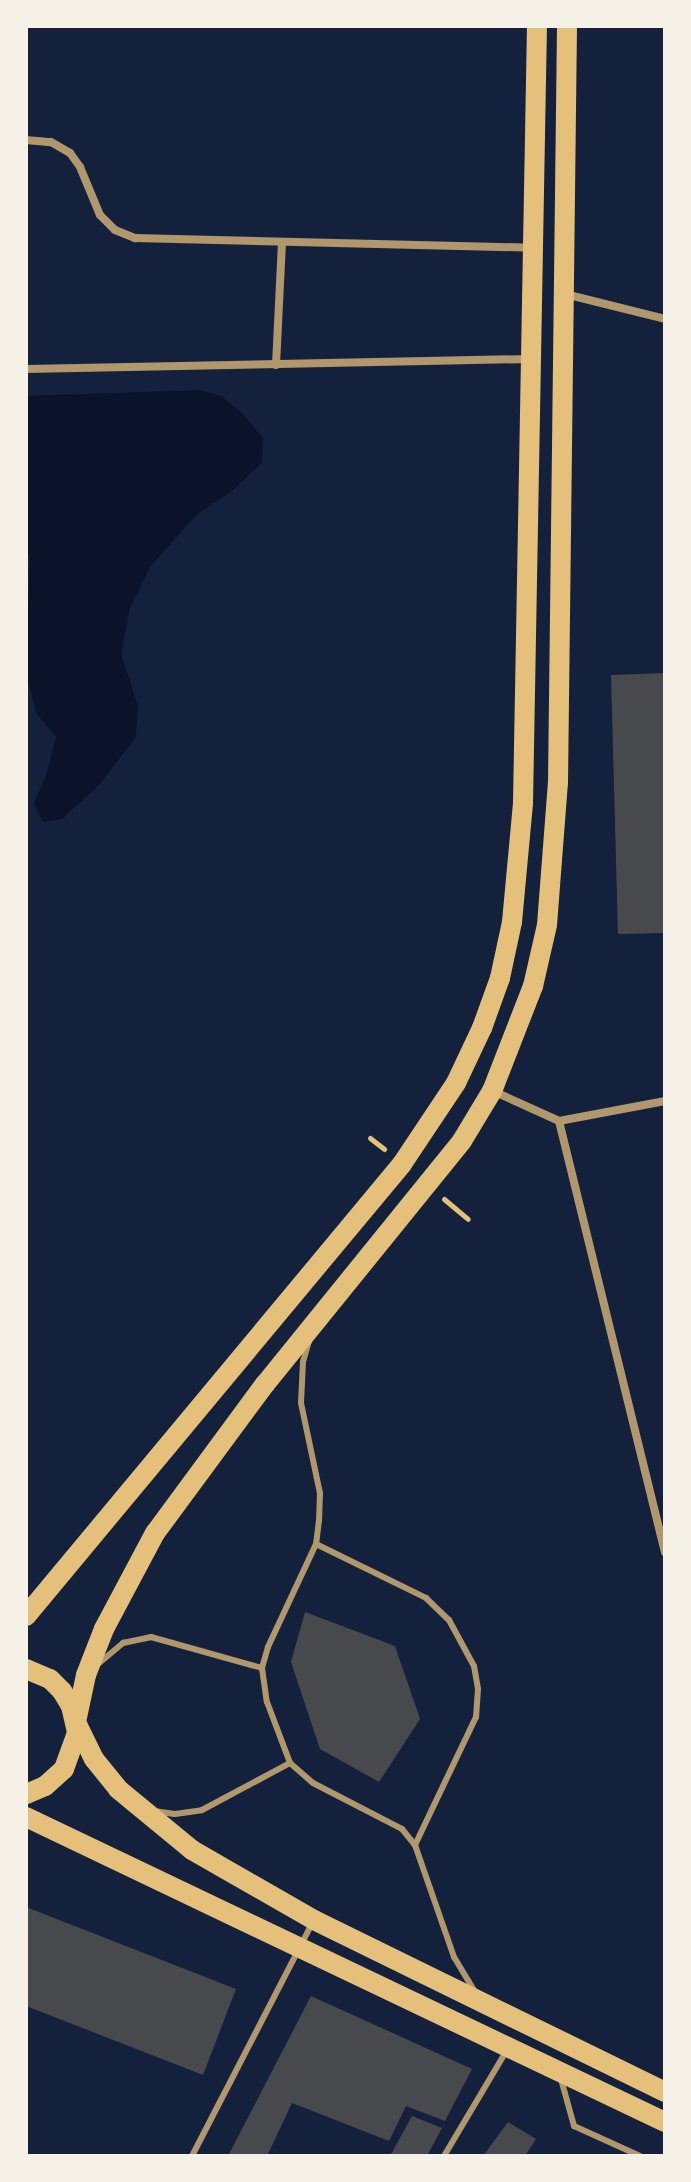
<!DOCTYPE html>
<html>
<head>
<meta charset="utf-8">
<style>
	body { margin:0 }
	#map { position:relative; width:691px; height:2182px; overflow:hidden; background:#14213d; font-family:Roboto,sans-serif }
	div>[style] { position:absolute }
	.water>* { inset:0; background:#0b132b }
	.building>* { inset:0; background:#48494c }
	.path>* { height:5px; margin:-2.5px; padding:0 2.5px; transform-origin:2.5px; border-radius:2.5px; background:#e5c07b }
	.service>* { height:6px; margin:-3px; padding:0 3px; transform-origin:3px; border-radius:3px; background:#b1986c }
	.minor>* { height:8px; margin:-4px; padding:0 4px; transform-origin:4px; border-radius:4px; background:#b1986c }
	.primary>* { height:20px; margin:-10px; padding:0 10px; transform-origin:10px; border-radius:10px; background:#e5c07b }
	span { translate:-50% -50%; white-space:nowrap; text-align:center; line-height:1.15; -webkit-text-stroke:6px #f6f1e7; paint-order:stroke }
	.frame { position:absolute; inset:0; border:28px solid #f6f1e7; pointer-events:none }
</style>
</head>
<body>
<div id="map">
	<div class="water">
		<i style="clip-path:polygon(200px 390px,221px 396px,242px 413px,263px 438px,262px 463px,231px 492px,196px 515px,150px 567px,130px 608px,121px 654px,138px 706px,136px 737px,99px 785px,62px 819px,43px 822px,34px 803px,47px 772px,56px 737px,36px 713px,26px 671px,30px 556px,26px 550px,26px 396px)"></i>
	</div>
	<div class="building">
		<i style="clip-path:polygon(665px 673px,665px 933px,618px 934px,611px 675px)"></i>
		<i style="clip-path:polygon(305px 1612px,395px 1646px,420px 1719px,379px 1782px,320px 1749px,291px 1662px)"></i>
		<i style="clip-path:polygon(26px 1907px,236px 1989px,203px 2075px,26px 2006px)"></i>
		<i style="clip-path:polygon(311px 1996px,472px 2069px,445px 2121px,406px 2106px,389px 2141px,292px 2103px,267px 2156px,228px 2156px)"></i>
		<i style="clip-path:polygon(412px 2116px,442px 2128px,427px 2156px,390px 2156px)"></i>
		<i style="clip-path:polygon(508px 2122px,536px 2139px,525px 2156px,483px 2156px)"></i>
	</div>
	<div class="path">
		<i style="left:370px;top:1138px;width:18px;rotate:38deg"></i>
		<i style="left:444px;top:1199px;width:31px;rotate:40deg"></i>
	</div>
	<div class="service">
		<i style="left:309px;top:1341px;width:22px;rotate:106deg"></i>
		<i style="left:303px;top:1362px;width:41px;rotate:92.8deg"></i>
		<i style="left:301px;top:1403px;width:92px;rotate:78.1deg"></i>
		<i style="left:320px;top:1493px;width:27px;rotate:92deg"></i>
		<i style="left:319px;top:1520px;width:24px;rotate:97deg"></i>
		<i style="left:316px;top:1544px;width:114px;rotate:115deg"></i>
		<i style="left:268px;top:1647px;width:22px;rotate:106deg"></i>
		<i style="left:262px;top:1668px;width:34px;rotate:82deg"></i>
		<i style="left:267px;top:1702px;width:65px;rotate:69.3deg"></i>
		<i style="left:290px;top:1763px;width:30px;rotate:41deg"></i>
		<i style="left:313px;top:1783px;width:100px;rotate:27.3deg"></i>
		<i style="left:402px;top:1829px;width:21px;rotate:51deg"></i>
		<i style="left:415px;top:1845px;width:119px;rotate:70.8deg"></i>
		<i style="left:454px;top:1957px;width:41px;rotate:59deg"></i>
		<i style="left:316px;top:1544px;width:123px;rotate:26.1deg"></i>
		<i style="left:426px;top:1598px;width:32px;rotate:44deg"></i>
		<i style="left:449px;top:1620px;width:52px;rotate:61.5deg"></i>
		<i style="left:474px;top:1666px;width:23px;rotate:80deg"></i>
		<i style="left:478px;top:1689px;width:28px;rotate:94deg"></i>
		<i style="left:476px;top:1717px;width:142px;rotate:115.5deg"></i>
		<i style="left:98px;top:1664px;width:33px;rotate:-40deg"></i>
		<i style="left:123px;top:1643px;width:29px;rotate:-12deg"></i>
		<i style="left:151px;top:1637px;width:115px;rotate:15.6deg"></i>
		<i style="left:154px;top:1811px;width:21px;rotate:8deg"></i>
		<i style="left:175px;top:1814px;width:27px;rotate:-8deg"></i>
		<i style="left:202px;top:1810px;width:100px;rotate:-28.1deg"></i>
		<i style="left:561px;top:2079px;width:49px;rotate:74.5deg"></i>
		<i style="left:574px;top:2126px;width:72px;rotate:24.4deg"></i>
		<i style="left:192px;top:2156px;width:261px;rotate:-62.7deg"></i>
		<i style="left:444px;top:2156px;width:123px;rotate:-59.3deg"></i>
	</div>
	<div class="minor">
		<i style="left:26px;top:140px;width:25px;rotate:5deg"></i>
		<i style="left:51px;top:142px;width:22px;rotate:30deg"></i>
		<i style="left:70px;top:153px;width:17px;rotate:54deg"></i>
		<i style="left:80px;top:167px;width:52px;rotate:67.4deg"></i>
		<i style="left:100px;top:215px;width:21px;rotate:45deg"></i>
		<i style="left:115px;top:230px;width:22px;rotate:22deg"></i>
		<i style="left:135px;top:238px;width:396px;rotate:1.4deg"></i>
		<i style="left:565px;top:294px;width:103px;rotate:14deg"></i>
		<i style="left:276px;top:365px;width:122px;rotate:-87.2deg"></i>
		<i style="left:26px;top:369px;width:503px;rotate:-1.14deg"></i>
		<i style="left:493px;top:1091px;width:72px;rotate:24.4deg"></i>
		<i style="left:559px;top:1121px;width:108px;rotate:-10.7deg"></i>
		<i style="left:559px;top:1121px;width:444px;rotate:76.2deg"></i>
	</div>
	<div class="primary">
		<i style="left:567px;top:26px;width:756px;rotate:90.68deg"></i>
		<i style="left:558px;top:782px;width:143px;rotate:94.4deg"></i>
		<i style="left:547px;top:925px;width:63px;rotate:102.9deg"></i>
		<i style="left:533px;top:986px;width:113px;rotate:111.3deg"></i>
		<i style="left:492px;top:1091px;width:58px;rotate:121deg"></i>
		<i style="left:462px;top:1141px;width:313px;rotate:129deg"></i>
		<i style="left:265px;top:1384px;width:185px;rotate:126.4deg"></i>
		<i style="left:155px;top:1533px;width:109px;rotate:118deg"></i>
		<i style="left:104px;top:1629px;width:49px;rotate:111.4deg"></i>
		<i style="left:86px;top:1675px;width:48px;rotate:102deg"></i>
		<i style="left:76px;top:1722px;width:41px;rotate:64.1deg"></i>
		<i style="left:94px;top:1759px;width:38px;rotate:51deg"></i>
		<i style="left:118px;top:1789px;width:96px;rotate:39.5deg"></i>
		<i style="left:192px;top:1850px;width:141px;rotate:29.8deg"></i>
		<i style="left:314px;top:1920px;width:391px;rotate:26.1deg"></i>
		<i style="left:26px;top:1616px;width:588px;rotate:-50.24deg"></i>
		<i style="left:402px;top:1164px;width:97px;rotate:-56.3deg"></i>
		<i style="left:456px;top:1083px;width:61px;rotate:-64.7deg"></i>
		<i style="left:482px;top:1028px;width:53px;rotate:-70.2deg"></i>
		<i style="left:500px;top:978px;width:57px;rotate:-77.9deg"></i>
		<i style="left:512px;top:922px;width:120px;rotate:-84.7deg"></i>
		<i style="left:523px;top:803px;width:777px;rotate:-88.97deg"></i>
		<i style="left:26px;top:1669px;width:26px;rotate:23deg"></i>
		<i style="left:50px;top:1679px;width:17px;rotate:45deg"></i>
		<i style="left:62px;top:1691px;width:17px;rotate:59deg"></i>
		<i style="left:71px;top:1706px;width:28px;rotate:77deg"></i>
		<i style="left:77px;top:1733px;width:38px;rotate:110deg"></i>
		<i style="left:64px;top:1769px;width:25px;rotate:138deg"></i>
		<i style="left:45px;top:1786px;width:21px;rotate:157deg"></i>
		<i style="left:26px;top:1817px;width:708px;rotate:25.52deg"></i>
	</div>
	<div class="frame"></div>
</div>
</body>
</html>
